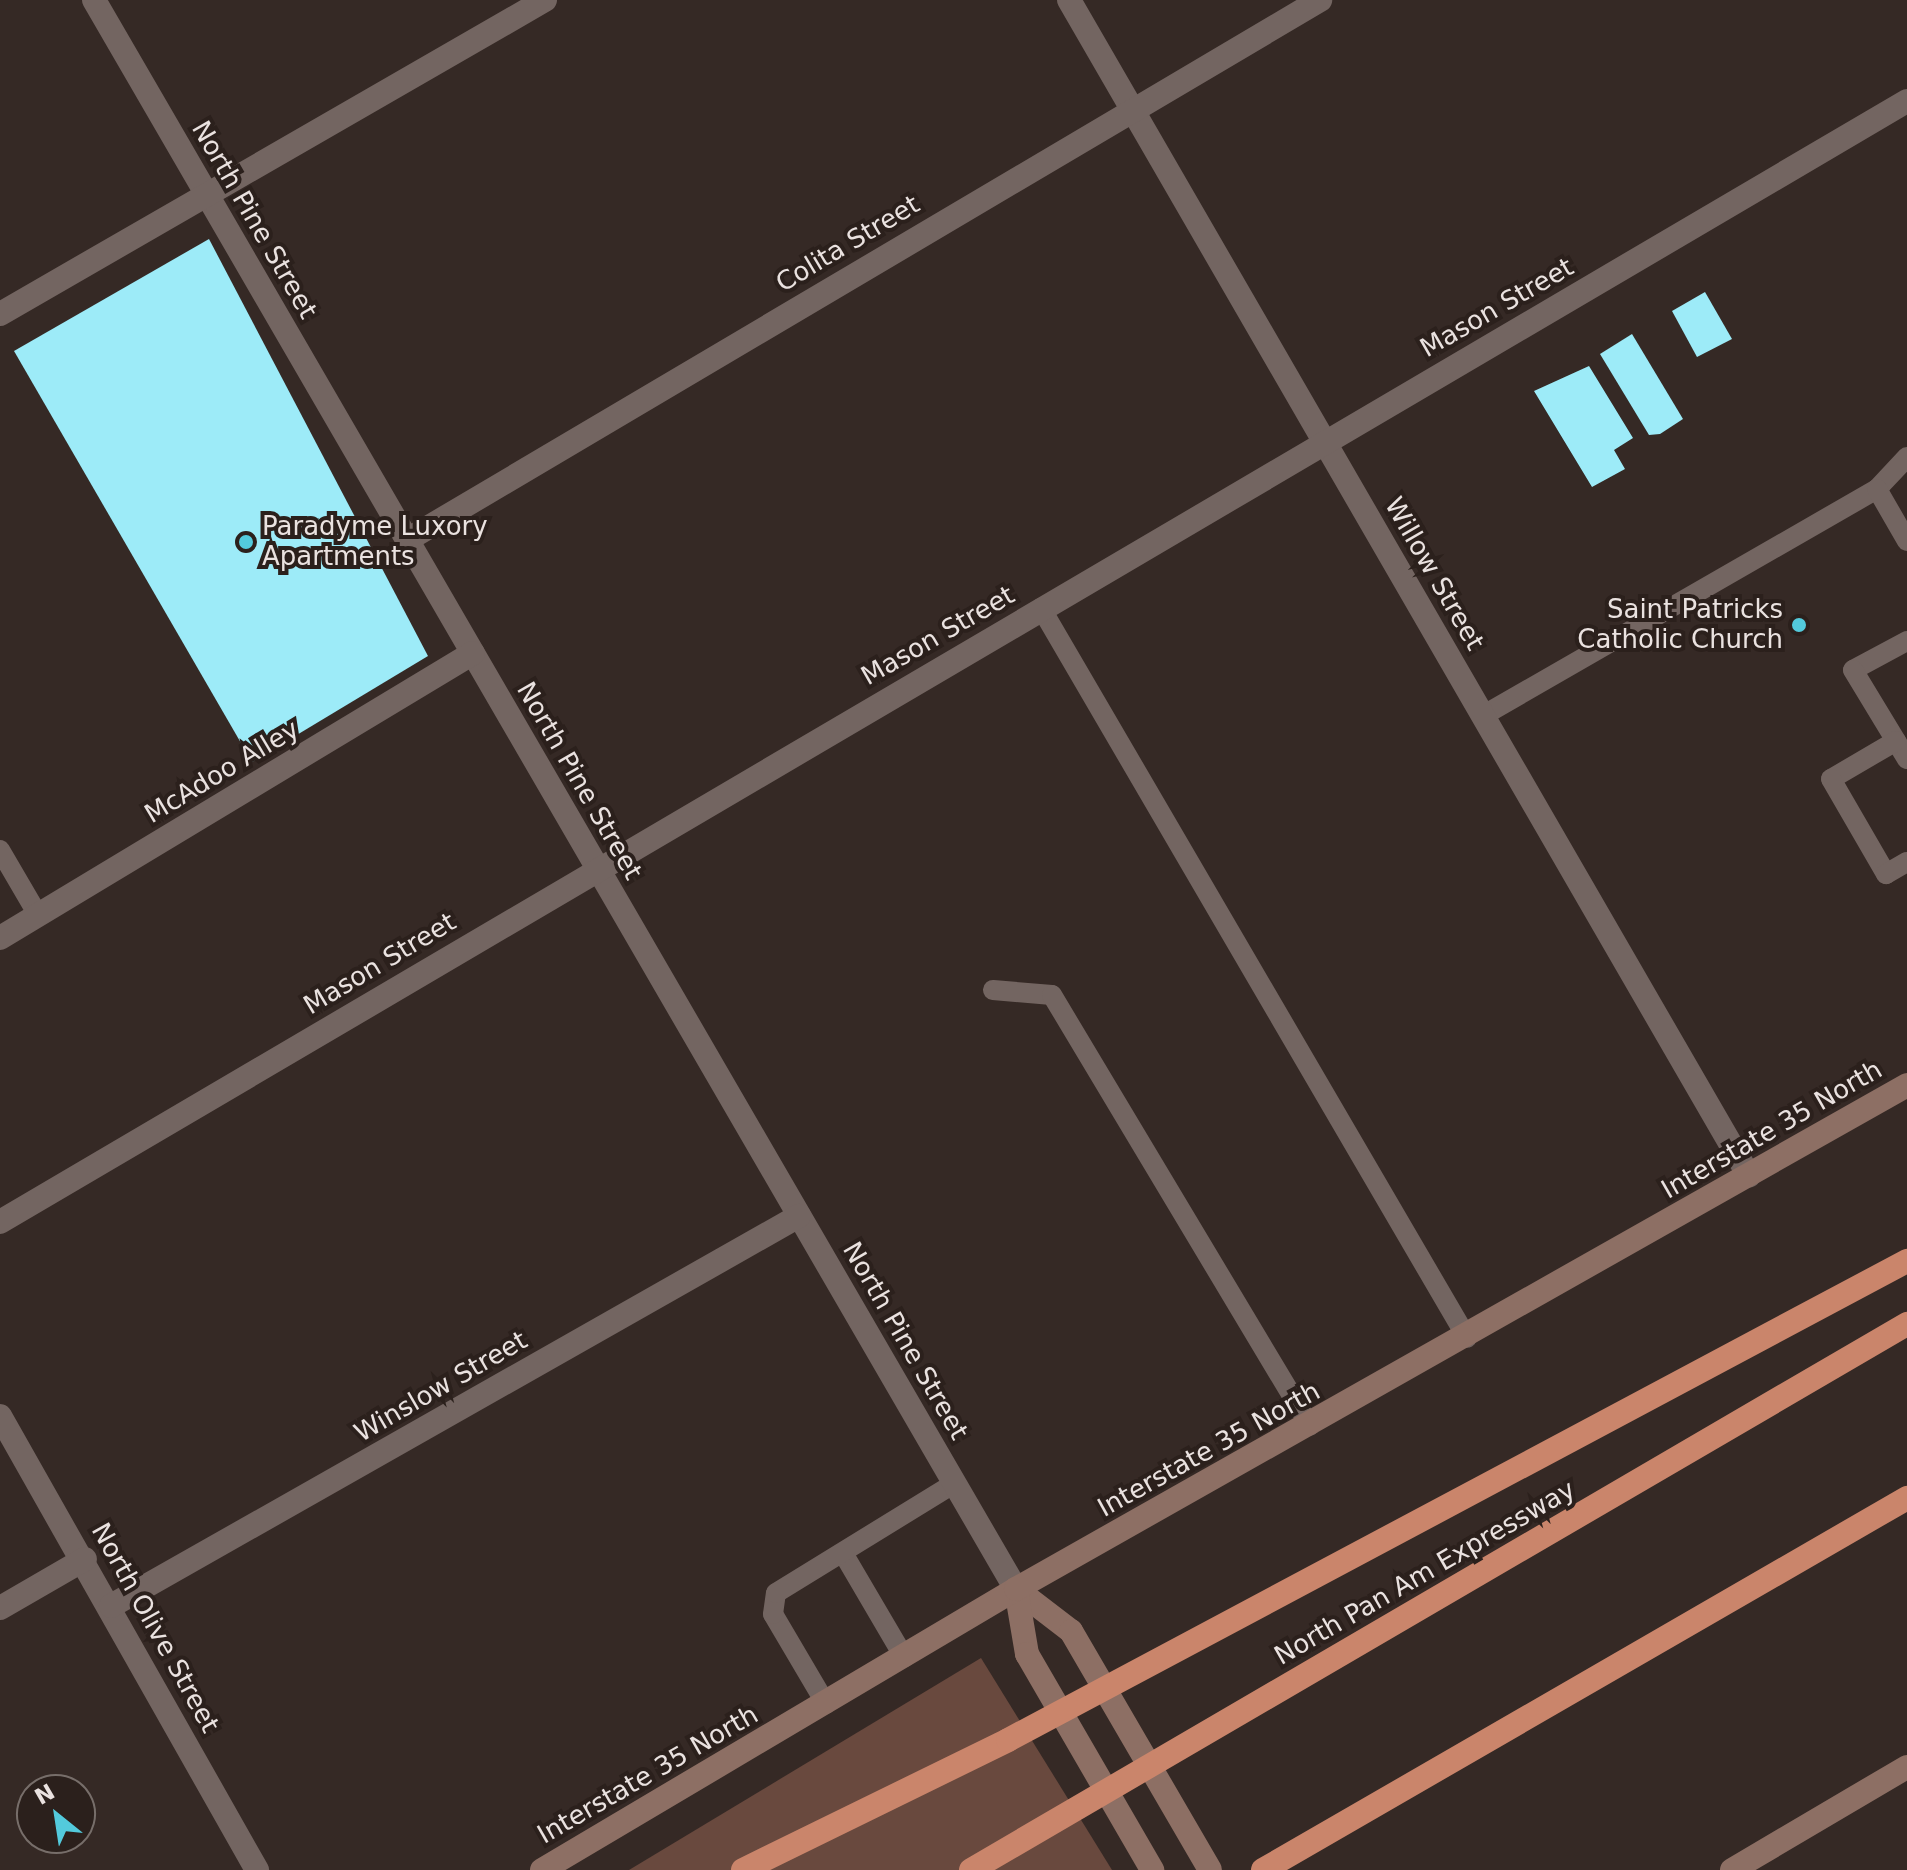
<!DOCTYPE html>
<html>
<head>
<meta charset="utf-8">
<style>
	body { margin:0 }
	#map { position:relative; width:1907px; height:1870px; overflow:hidden; background:#352925; font-family:"DejaVu Sans",sans-serif }
	div>[style] { position:absolute }
	.green>* { inset:0; background:#69493e }
	.building>* { inset:0; background:#9debf8 }
	.service>* { height:20px; margin:-10px; padding:0 10px; transform-origin:10px; border-radius:10px; background:#736561 }
	.minor>* { height:24px; margin:-12px; padding:0 12px; transform-origin:12px; border-radius:12px; background:#736561 }
	.secondary>* { height:24px; margin:-12px; padding:0 12px; transform-origin:12px; border-radius:12px; background:#8d6f64 }
	.motorway>* { height:24px; margin:-12px; padding:0 12px; transform-origin:12px; border-radius:12px; background:#ca856b }
	.dots>* { width:22px; height:22px; translate:-50% -50%; box-sizing:border-box; border:4px solid #2b201c; border-radius:50% }
	span { translate:-50% -50%; white-space:nowrap; text-align:center; line-height:1.15; -webkit-text-stroke:8px #2b201c; paint-order:stroke }
	.street-label { font-size:26px; color:#eae2e0 }
	.poi-label { font-size:26px; color:#eae2e0 }
	.left { translate:0 -50%; text-align:left }
	.right { translate:-100% -50%; text-align:right }
	.north { position:absolute; left:16px; top:1774px; width:80px; height:80px; box-sizing:border-box; background:#2b201c; border:2px solid #776e6a; border-radius:50%; rotate:330deg; font-size:22px; font-weight:700; line-height:32px; text-align:center; color:#eae2e0 }
	.north::after { content:''; display:block; margin:auto; width:28px; height:36px; background:#53cadc; clip-path:polygon(50% 0,100% 100%,50% 72%,0 100%) }
</style>
</head>
<body>
<div id="map">
	<div class="green">
		<i style="clip-path:polygon(981px 1658px,1112px 1870px,629px 1870px)"></i>
	</div>
	<div class="building">
		<i style="clip-path:polygon(209px 239px,428px 656px,252px 762px,14px 351px)"></i>
		<i style="clip-path:polygon(1705px 292px,1732px 339px,1697px 357px,1672px 311px)"></i>
		<i style="clip-path:polygon(1632px 334px,1683px 419px,1660px 434px,1649px 435px,1600px 354px)"></i>
		<i style="clip-path:polygon(1589px 366px,1633px 438px,1614px 450px,1625px 469px,1592px 487px,1534px 391px)"></i>
	</div>
	<div class="service">
		<i style="left:1877px;top:489px;width:44px;rotate:-46.8deg"></i>
		<i style="left:1041px;top:608px;width:845px;rotate:59.73deg"></i>
		<i style="left:1907px;top:641px;width:61px;rotate:151.8deg"></i>
		<i style="left:1853px;top:670px;width:104px;rotate:58.8deg"></i>
		<i style="left:1484px;top:715px;width:453px;rotate:-29.9deg"></i>
		<i style="left:1877px;top:489px;width:60px;rotate:60deg"></i>
		<i style="left:1896px;top:741px;width:75px;rotate:149.7deg"></i>
		<i style="left:1831px;top:779px;width:110px;rotate:59.9deg"></i>
		<i style="left:1886px;top:874px;width:24px;rotate:-30deg"></i>
		<i style="left:0;top:850px;width:75px;rotate:59.7deg"></i>
		<i style="left:993px;top:990px;width:59px;rotate:4.8deg"></i>
		<i style="left:1052px;top:995px;width:502px;rotate:59.09deg"></i>
		<i style="left:843px;top:1553px;width:121px;rotate:59.6deg"></i>
		<i style="left:826px;top:1704px;width:104px;rotate:-120.5deg"></i>
		<i style="left:773px;top:1614px;width:21px;rotate:-82deg"></i>
		<i style="left:776px;top:1593px;width:210px;rotate:-31.6deg"></i>
	</div>
	<div class="minor">
		<i style="left:94px;top:0;width:1837px;rotate:59.88deg"></i>
		<i style="left:1069px;top:0;width:1358px;rotate:59.96deg"></i>
		<i style="left:0;top:314px;width:629px;rotate:-29.95deg"></i>
		<i style="left:407px;top:540px;width:1061px;rotate:-30.6deg"></i>
		<i style="left:0;top:938px;width:552px;rotate:-31.07deg"></i>
		<i style="left:0;top:1222px;width:2212px;rotate:-30.45deg"></i>
		<i style="left:0;top:1416px;width:522px;rotate:60.49deg"></i>
		<i style="left:111px;top:1606px;width:791px;rotate:-29.55deg"></i>
		<i style="left:0;top:1608px;width:98px;rotate:-30deg"></i>
	</div>
	<div class="secondary">
		<i style="left:1016px;top:1589px;width:69px;rotate:37.4deg"></i>
		<i style="left:1071px;top:1631px;width:276px;rotate:59.8deg"></i>
		<i style="left:1016px;top:1589px;width:66px;rotate:80.4deg"></i>
		<i style="left:1027px;top:1654px;width:250px;rotate:59.9deg"></i>
		<i style="left:542px;top:1870px;width:551px;rotate:-30.66deg"></i>
		<i style="left:1016px;top:1589px;width:1024px;rotate:-29.49deg"></i>
		<i style="left:1732px;top:1870px;width:203px;rotate:-30.5deg"></i>
	</div>
	<div class="motorway">
		<i style="left:743px;top:1870px;width:295px;rotate:-26.1deg"></i>
		<i style="left:1008px;top:1740px;width:1019px;rotate:-28.05deg"></i>
		<i style="left:971px;top:1870px;width:1084px;rotate:-30.26deg"></i>
		<i style="left:1263px;top:1870px;width:744px;rotate:-30.01deg"></i>
	</div>
	<div class="dots">
		<i style="left:246px;top:542px;background:#53cadc"></i>
		<i style="left:1799px;top:625px;background:#53cadc"></i>
	</div>
	<div class="street-label">
		<span style="left:254px;top:220px;rotate:60deg">North Pine Street</span>
		<span style="left:848px;top:244px;rotate:-31deg">Colita Street</span>
		<span style="left:1497px;top:308px;rotate:-30deg">Mason Street</span>
		<span style="left:1434px;top:574px;rotate:60deg">Willow Street</span>
		<span style="left:938px;top:636px;rotate:-30deg">Mason Street</span>
		<span style="left:222px;top:772px;rotate:-31deg">McAdoo Alley</span>
		<span style="left:579px;top:781px;rotate:60deg">North Pine Street</span>
		<span style="left:380px;top:964px;rotate:-31deg">Mason Street</span>
		<span style="left:1772px;top:1130px;rotate:-30deg">Interstate 35 North</span>
		<span style="left:905px;top:1341px;rotate:60deg">North Pine Street</span>
		<span style="left:441px;top:1387px;rotate:-30deg">Winslow Street</span>
		<span style="left:1209px;top:1450px;rotate:-29deg">Interstate 35 North</span>
		<span style="left:1425px;top:1573px;rotate:-30deg">North Pan Am Expressway</span>
		<span style="left:155px;top:1628px;rotate:61deg">North Olive Street</span>
		<span style="left:648px;top:1775px;rotate:-30deg">Interstate 35 North</span>
	</div>
	<div class="poi-label">
		<span class="left" style="left:262px;top:542px">Paradyme Luxory<br>Apartments</span>
		<span class="right" style="left:1783px;top:625px">Saint Patricks<br>Catholic Church</span>
	</div>
	<div class="north">N</div>
</div>
</body>
</html>
